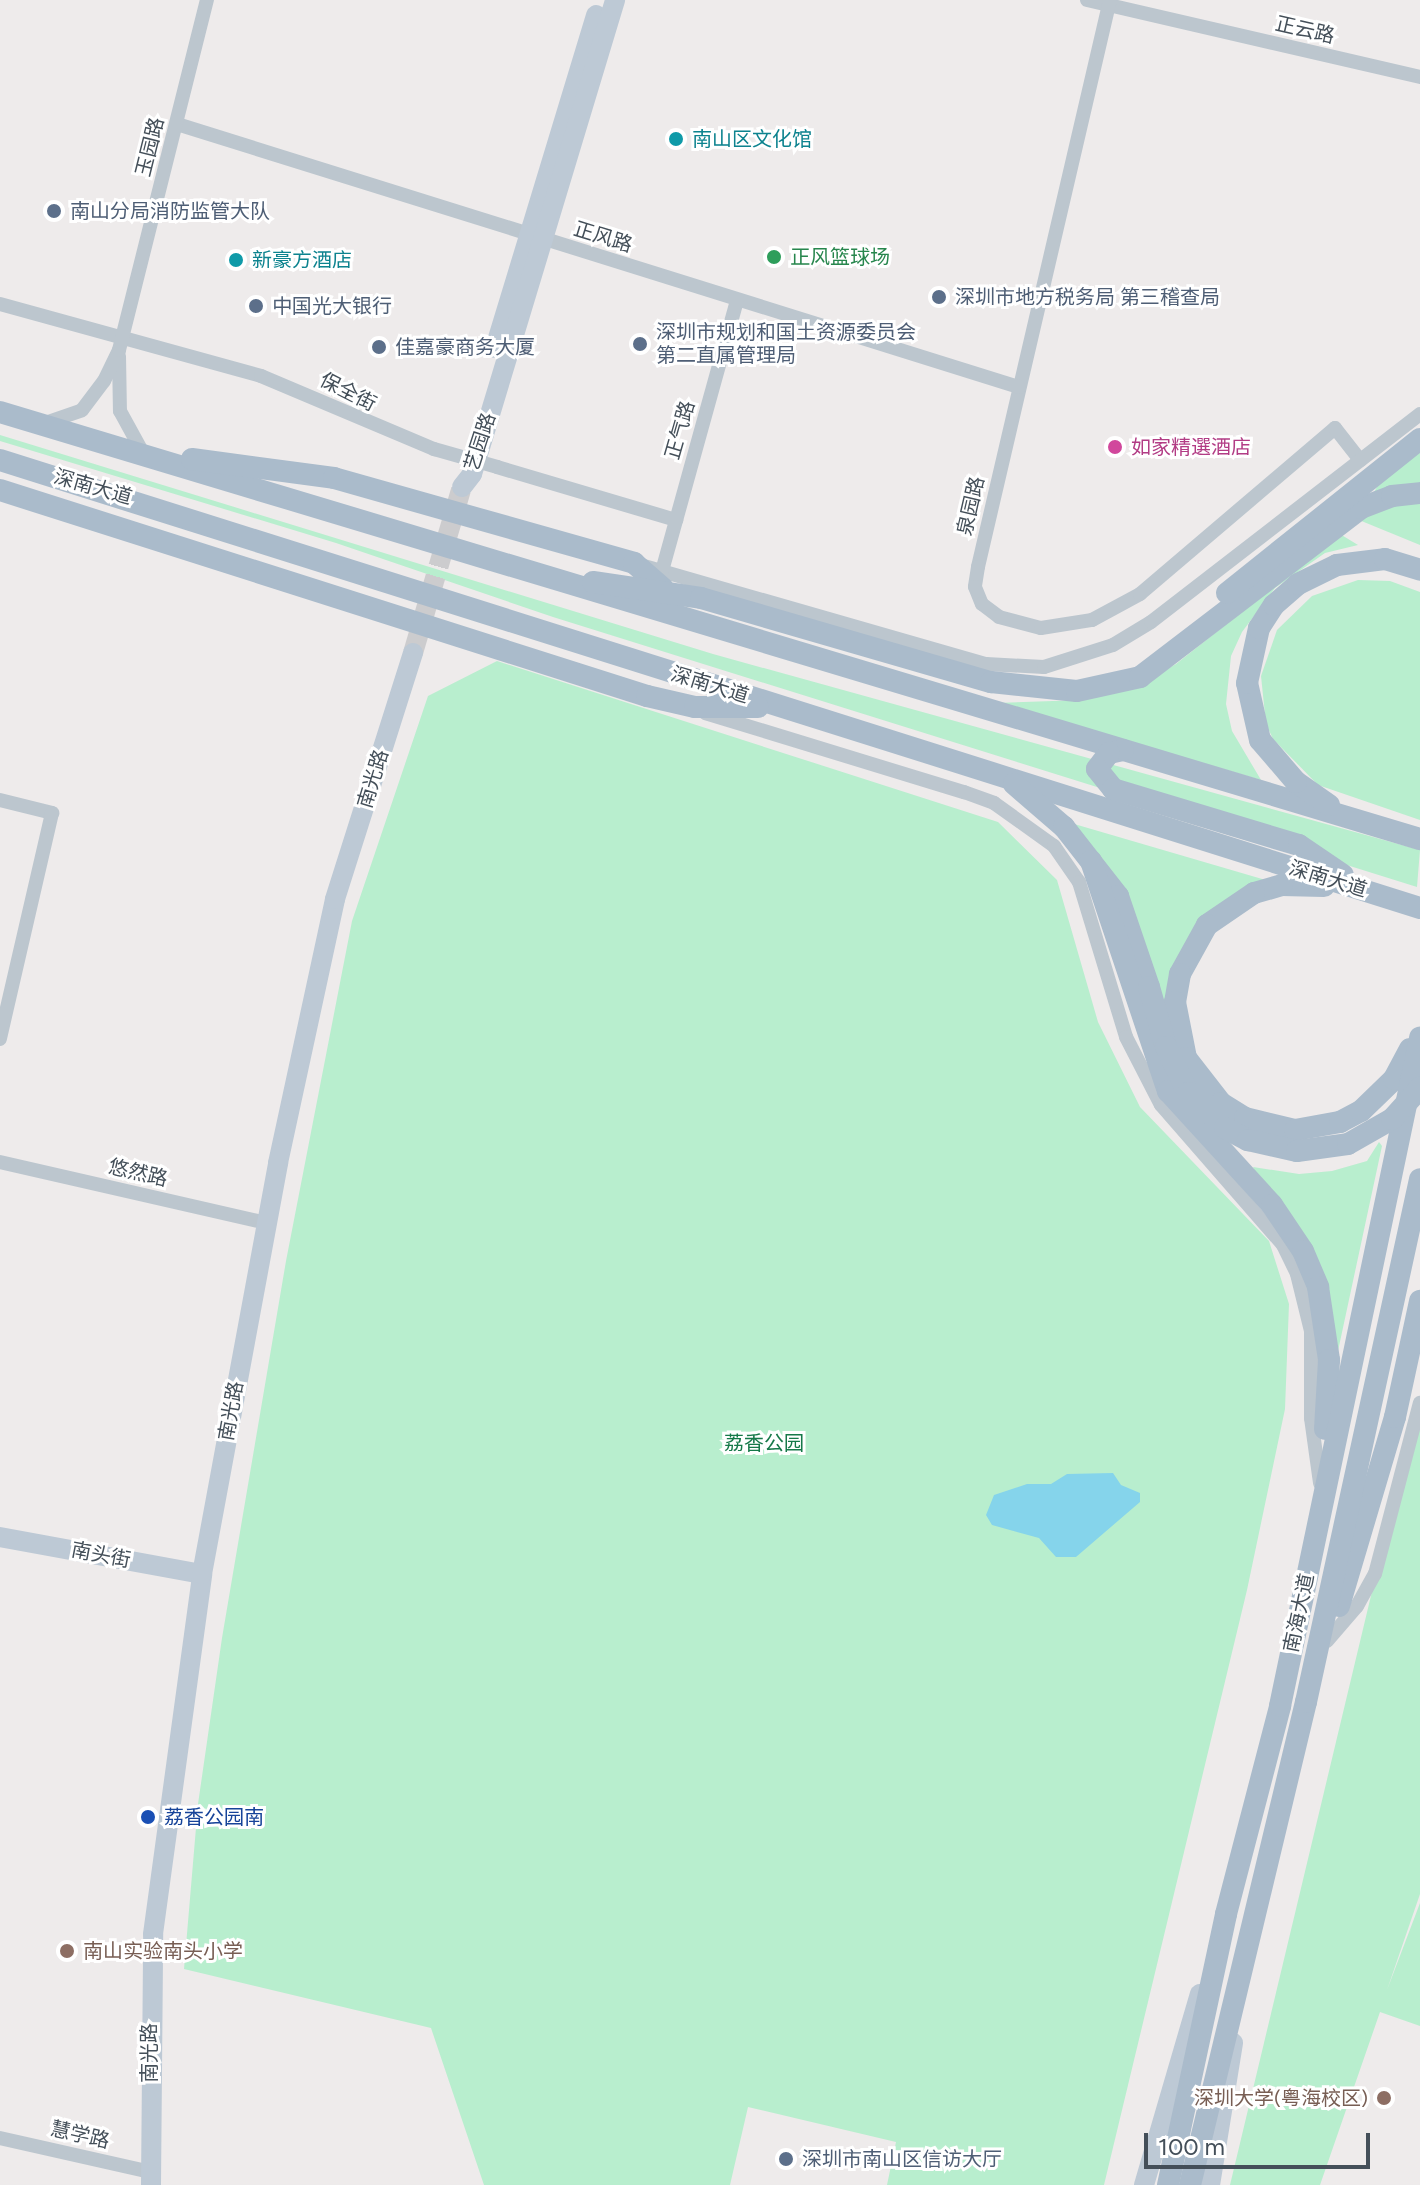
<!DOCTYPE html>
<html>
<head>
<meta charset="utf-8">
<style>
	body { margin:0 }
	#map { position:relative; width:1420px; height:2185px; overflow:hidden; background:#eeebeb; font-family:Figtree,"Noto Sans SC",sans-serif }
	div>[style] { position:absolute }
	.green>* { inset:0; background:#b8eece }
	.water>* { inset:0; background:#85d4eb }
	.secondary-tunnel>* { height:20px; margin-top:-10px; transform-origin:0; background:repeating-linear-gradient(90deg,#ccccce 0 20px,transparent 0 30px) }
	.street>* { height:14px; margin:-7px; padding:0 7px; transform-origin:7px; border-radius:7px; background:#bcc6ce }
	.secondary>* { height:20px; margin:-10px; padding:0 10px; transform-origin:10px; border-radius:10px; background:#bdc9d5 }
	.primary>* { height:22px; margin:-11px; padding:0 11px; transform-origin:11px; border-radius:11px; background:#aabbcb }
	.street-bridge>* { height:14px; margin:-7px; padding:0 7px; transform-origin:7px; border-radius:7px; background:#bcc6ce }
	.primary-bridge>* { height:22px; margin:-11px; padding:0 11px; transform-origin:11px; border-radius:11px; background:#aabbcb }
	.dots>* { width:22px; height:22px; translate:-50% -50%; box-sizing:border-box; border:4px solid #fff; border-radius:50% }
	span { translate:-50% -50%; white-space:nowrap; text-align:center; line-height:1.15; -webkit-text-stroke:6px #fff; paint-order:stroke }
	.street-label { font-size:20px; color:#444f59 }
	.culture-label { font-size:20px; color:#0d838f }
	.left { translate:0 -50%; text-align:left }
	.service-label { font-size:20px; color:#4e5e75 }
	.leisure-label { font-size:20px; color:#27864d }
	.hotel-label { font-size:20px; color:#b23c85 }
	.park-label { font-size:20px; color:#167949 }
	.transit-label { font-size:20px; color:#164399 }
	.education-label { font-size:20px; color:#785e54 }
	.right { translate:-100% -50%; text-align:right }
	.scale { position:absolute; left:1144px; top:2133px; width:226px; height:36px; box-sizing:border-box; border:4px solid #444f59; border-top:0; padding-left:10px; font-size:24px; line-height:28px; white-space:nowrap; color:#444f59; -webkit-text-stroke:6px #fff; paint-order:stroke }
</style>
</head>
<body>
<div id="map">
	<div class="green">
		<i style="clip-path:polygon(0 435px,713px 654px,1420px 850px,1417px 887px,553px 617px,336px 543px,0 441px)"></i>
		<i style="clip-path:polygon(1420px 452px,1420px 545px,1359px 520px,1378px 485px)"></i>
		<i style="clip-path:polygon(1340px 534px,1358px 545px,1325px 553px,1275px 588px,1242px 632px,1231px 656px,1226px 704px,1232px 731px,1261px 780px,996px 703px,1083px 700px,1149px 679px,1176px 664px)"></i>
		<i style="clip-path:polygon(1358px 580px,1390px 581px,1420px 592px,1420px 820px,1318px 785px,1273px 739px,1266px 724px,1261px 676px,1277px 630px,1312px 596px)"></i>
		<i style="clip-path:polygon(497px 661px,998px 822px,1057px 880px,1098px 1022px,1140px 1107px,1269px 1241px,1289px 1304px,1285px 1409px,1247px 1590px,1104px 2185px,887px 2185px,896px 2142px,748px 2107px,730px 2185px,484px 2185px,431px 2028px,184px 1969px,198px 1804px,222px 1638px,286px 1261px,352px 921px,428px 696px)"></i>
		<i style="clip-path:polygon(1064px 821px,1269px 881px,1193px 930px,1169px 976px,1165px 1024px)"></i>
		<i style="clip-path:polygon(1379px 1142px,1382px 1146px,1338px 1351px,1253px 1167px,1299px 1174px,1332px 1171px,1367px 1161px)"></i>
		<i style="clip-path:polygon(1420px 1428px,1420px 1894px,1387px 1990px,1420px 1903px,1420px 2026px,1380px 2012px,1320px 2185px,1230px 2185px,1380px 1558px)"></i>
	</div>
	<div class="water">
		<i style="clip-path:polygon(1113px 1473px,1121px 1485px,1140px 1493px,1140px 1502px,1076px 1557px,1056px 1557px,1039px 1538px,992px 1525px,986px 1515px,994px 1495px,1027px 1484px,1051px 1484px,1067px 1474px)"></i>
	</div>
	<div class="secondary-tunnel">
		<i style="left:413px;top:653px;width:173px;rotate:-73.6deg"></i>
	</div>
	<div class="street">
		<i style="left:1087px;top:0;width:342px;rotate:13deg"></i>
		<i style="left:1110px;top:0;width:582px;rotate:103.11deg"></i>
		<i style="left:978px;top:567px;width:20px;rotate:99deg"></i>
		<i style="left:975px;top:587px;width:18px;rotate:68deg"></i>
		<i style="left:982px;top:604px;width:21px;rotate:37deg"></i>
		<i style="left:999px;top:617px;width:43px;rotate:14.7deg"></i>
		<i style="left:1041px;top:628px;width:52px;rotate:-8.9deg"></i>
		<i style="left:1092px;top:620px;width:55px;rotate:-28.4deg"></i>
		<i style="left:1140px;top:594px;width:256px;rotate:-40.4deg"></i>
		<i style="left:1335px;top:428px;width:41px;rotate:52deg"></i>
		<i style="left:177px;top:124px;width:882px;rotate:17.35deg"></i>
		<i style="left:0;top:304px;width:271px;rotate:15.4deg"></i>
		<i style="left:261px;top:376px;width:188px;rotate:22.9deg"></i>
		<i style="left:119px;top:356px;width:55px;rotate:89deg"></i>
		<i style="left:120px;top:411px;width:48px;rotate:61.3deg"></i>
		<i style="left:45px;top:423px;width:39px;rotate:-19deg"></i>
		<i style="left:82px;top:410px;width:36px;rotate:-53deg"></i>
		<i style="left:104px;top:381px;width:34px;rotate:-64deg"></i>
		<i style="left:119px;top:350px;width:361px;rotate:-75.9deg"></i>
		<i style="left:497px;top:467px;width:187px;rotate:16.5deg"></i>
		<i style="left:644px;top:566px;width:356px;rotate:16deg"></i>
		<i style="left:986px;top:664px;width:58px;rotate:3deg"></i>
		<i style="left:1044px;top:667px;width:72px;rotate:-17.7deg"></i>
		<i style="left:1113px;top:645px;width:44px;rotate:-31.2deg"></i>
		<i style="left:1151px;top:622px;width:340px;rotate:-37.7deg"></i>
		<i style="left:662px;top:571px;width:281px;rotate:-74.5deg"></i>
		<i style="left:705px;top:713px;width:271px;rotate:17deg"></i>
		<i style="left:964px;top:792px;width:32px;rotate:20deg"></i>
		<i style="left:994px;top:803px;width:74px;rotate:35.6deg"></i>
		<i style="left:1054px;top:846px;width:44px;rotate:55.2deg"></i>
		<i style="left:1079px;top:882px;width:162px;rotate:73.1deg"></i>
		<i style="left:1126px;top:1037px;width:76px;rotate:62.8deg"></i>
		<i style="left:1161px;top:1105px;width:186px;rotate:48.9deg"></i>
		<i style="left:1283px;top:1245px;width:32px;rotate:64deg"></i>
		<i style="left:1297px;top:1274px;width:59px;rotate:76.2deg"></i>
		<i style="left:1311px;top:1331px;width:87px;rotate:90deg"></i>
		<i style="left:1311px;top:1418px;width:66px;rotate:82.1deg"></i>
		<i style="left:0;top:800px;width:54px;rotate:14deg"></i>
		<i style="left:52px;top:813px;width:232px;rotate:103deg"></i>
		<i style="left:0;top:1162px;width:273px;rotate:12.9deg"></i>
		<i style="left:1327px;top:1641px;width:46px;rotate:-49.4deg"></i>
		<i style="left:1357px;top:1606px;width:37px;rotate:-61deg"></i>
		<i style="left:1375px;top:1574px;width:177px;rotate:-75.3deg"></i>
		<i style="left:0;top:2138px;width:155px;rotate:12.7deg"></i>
	</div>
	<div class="secondary">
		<i style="left:495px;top:348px;width:348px;rotate:-73.1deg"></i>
		<i style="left:462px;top:487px;width:16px;rotate:-52deg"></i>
		<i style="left:472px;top:474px;width:495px;rotate:-73.2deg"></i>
		<i style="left:0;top:1537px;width:205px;rotate:10.4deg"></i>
		<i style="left:151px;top:2185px;width:251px;rotate:-89.5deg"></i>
		<i style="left:153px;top:1934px;width:363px;rotate:-82.2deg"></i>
		<i style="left:202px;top:1574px;width:418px;rotate:-79.5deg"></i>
		<i style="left:278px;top:1163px;width:270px;rotate:-77.8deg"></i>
		<i style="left:335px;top:899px;width:258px;rotate:-72.4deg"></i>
		<i style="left:1144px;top:2185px;width:199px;rotate:-73.7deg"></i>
		<i style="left:1210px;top:2185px;width:144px;rotate:-80.8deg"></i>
	</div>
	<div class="primary">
		<i style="left:0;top:412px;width:1483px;rotate:16.74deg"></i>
		<i style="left:192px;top:459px;width:143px;rotate:7.6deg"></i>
		<i style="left:334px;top:478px;width:312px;rotate:15.8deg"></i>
		<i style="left:634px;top:563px;width:38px;rotate:41deg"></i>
		<i style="left:0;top:460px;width:1489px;rotate:17.51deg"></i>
		<i style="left:0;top:490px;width:679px;rotate:17.66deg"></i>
		<i style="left:647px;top:696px;width:49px;rotate:12.9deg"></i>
		<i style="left:695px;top:707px;width:63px"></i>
		<i style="left:593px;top:582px;width:109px;rotate:8.4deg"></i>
		<i style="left:701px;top:598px;width:302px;rotate:16.2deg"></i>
		<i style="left:991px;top:682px;width:86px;rotate:6deg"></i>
		<i style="left:1077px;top:691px;width:65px;rotate:-12.5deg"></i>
		<i style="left:1140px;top:677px;width:278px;rotate:-37.4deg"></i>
		<i style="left:1361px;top:508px;width:33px;rotate:-21deg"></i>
		<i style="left:1392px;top:496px;width:28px;rotate:-6deg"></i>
		<i style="left:1227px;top:593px;width:247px;rotate:-38.6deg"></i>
		<i style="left:1123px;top:750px;width:14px;rotate:168deg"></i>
		<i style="left:1109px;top:753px;width:20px;rotate:127deg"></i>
		<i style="left:1097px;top:769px;width:26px;rotate:51deg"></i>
		<i style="left:1113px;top:789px;width:194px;rotate:16.8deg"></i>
		<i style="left:1299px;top:845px;width:53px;rotate:34.3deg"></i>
		<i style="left:1014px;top:784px;width:66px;rotate:40.7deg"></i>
		<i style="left:1064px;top:827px;width:88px;rotate:52deg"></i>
		<i style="left:1118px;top:896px;width:96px;rotate:71.2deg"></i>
		<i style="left:1329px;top:805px;width:40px;rotate:-145.1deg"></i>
		<i style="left:1296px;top:782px;width:55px;rotate:-130.6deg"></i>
		<i style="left:1260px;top:740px;width:58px;rotate:-102.8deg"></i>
		<i style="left:1247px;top:683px;width:56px;rotate:-77.7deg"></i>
		<i style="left:1259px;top:628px;width:27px;rotate:-57deg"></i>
		<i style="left:1274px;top:605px;width:32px;rotate:-41deg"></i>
		<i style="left:1298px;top:584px;width:43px;rotate:-26deg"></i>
		<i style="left:1337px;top:565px;width:48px;rotate:-7.1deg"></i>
		<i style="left:1385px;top:559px;width:37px;rotate:17deg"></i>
		<i style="left:1091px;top:861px;width:243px;rotate:71.5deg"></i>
		<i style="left:1168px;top:1091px;width:154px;rotate:47.6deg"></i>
		<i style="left:1272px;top:1205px;width:55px;rotate:56deg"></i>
		<i style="left:1303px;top:1251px;width:39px;rotate:67deg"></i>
		<i style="left:1318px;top:1287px;width:74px;rotate:81.4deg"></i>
		<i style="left:1329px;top:1360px;width:69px;rotate:93.3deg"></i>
		<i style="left:1324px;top:886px;width:42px;rotate:-178.6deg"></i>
		<i style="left:1282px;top:885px;width:29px;rotate:164deg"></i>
		<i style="left:1254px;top:893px;width:57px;rotate:145.8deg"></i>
		<i style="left:1207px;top:925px;width:56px;rotate:118.9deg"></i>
		<i style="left:1180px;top:974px;width:28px;rotate:100deg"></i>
		<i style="left:1175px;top:1002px;width:57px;rotate:78.9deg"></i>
		<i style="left:1186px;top:1058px;width:57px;rotate:52.1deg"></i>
		<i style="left:1221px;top:1103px;width:28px;rotate:32deg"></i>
		<i style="left:1245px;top:1118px;width:51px;rotate:13.5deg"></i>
		<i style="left:1295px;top:1130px;width:46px;rotate:-10.1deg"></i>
		<i style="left:1340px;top:1122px;width:24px;rotate:-28deg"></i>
		<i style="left:1361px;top:1111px;width:46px;rotate:-44.1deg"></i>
		<i style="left:1394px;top:1079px;width:34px;rotate:-62deg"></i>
		<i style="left:1339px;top:1606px;width:197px;rotate:-73.5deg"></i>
		<i style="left:1395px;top:1417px;width:119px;rotate:-77.8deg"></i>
		<i style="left:1168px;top:2185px;width:277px;rotate:-77.9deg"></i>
		<i style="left:1226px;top:1914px;width:215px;rotate:-75.4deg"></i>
		<i style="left:1280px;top:1706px;width:683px;rotate:-78.16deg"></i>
		<i style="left:1190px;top:2185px;width:497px;rotate:-76.5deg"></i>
		<i style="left:1306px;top:1702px;width:535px;rotate:-77.7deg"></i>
	</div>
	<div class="street-bridge">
		<i style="left:434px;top:449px;width:66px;rotate:15.9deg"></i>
	</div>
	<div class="primary-bridge">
		<i style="left:1149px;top:987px;width:62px;rotate:74.2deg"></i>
		<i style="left:1166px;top:1047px;width:51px;rotate:64.4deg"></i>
		<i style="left:1188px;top:1093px;width:51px;rotate:43.4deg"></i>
		<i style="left:1225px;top:1128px;width:26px;rotate:28deg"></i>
		<i style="left:1248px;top:1140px;width:50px;rotate:12.7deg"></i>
		<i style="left:1297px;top:1151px;width:51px;rotate:-7.8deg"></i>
		<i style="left:1348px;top:1144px;width:51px;rotate:-29.6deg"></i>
		<i style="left:1392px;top:1119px;width:42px;rotate:-47.9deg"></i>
	</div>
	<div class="dots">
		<i style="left:676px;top:139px;background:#0f9aa8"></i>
		<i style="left:54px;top:211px;background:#5c6f8a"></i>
		<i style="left:774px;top:257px;background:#2e9e5b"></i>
		<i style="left:236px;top:260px;background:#0f9aa8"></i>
		<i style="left:939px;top:297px;background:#5c6f8a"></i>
		<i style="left:256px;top:306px;background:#5c6f8a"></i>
		<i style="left:640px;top:344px;background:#5c6f8a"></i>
		<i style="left:379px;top:347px;background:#5c6f8a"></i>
		<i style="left:1115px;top:447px;background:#d1479c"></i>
		<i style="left:148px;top:1817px;background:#1a4fb4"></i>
		<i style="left:67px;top:1951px;background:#8d6e63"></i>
		<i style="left:1384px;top:2098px;background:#8d6e63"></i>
		<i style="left:786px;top:2159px;background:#5c6f8a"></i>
	</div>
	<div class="street-label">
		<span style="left:1305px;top:30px;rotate:13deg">正云路</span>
		<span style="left:150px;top:147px;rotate:-76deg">玉园路</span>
		<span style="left:603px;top:237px;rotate:17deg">正风路</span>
		<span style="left:348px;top:392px;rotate:27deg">保全街</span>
		<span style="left:680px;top:430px;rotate:-74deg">正气路</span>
		<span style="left:480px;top:442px;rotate:-72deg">艺园路</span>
		<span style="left:93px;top:487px;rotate:16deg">深南大道</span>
		<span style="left:971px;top:506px;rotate:-77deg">泉园路</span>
		<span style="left:710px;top:685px;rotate:17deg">深南大道</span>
		<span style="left:373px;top:779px;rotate:-73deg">南光路</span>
		<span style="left:1328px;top:879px;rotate:17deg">深南大道</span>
		<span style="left:138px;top:1173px;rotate:13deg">悠然路</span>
		<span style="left:231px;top:1411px;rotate:-80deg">南光路</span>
		<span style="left:101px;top:1555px;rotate:11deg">南头街</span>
		<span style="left:1299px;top:1613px;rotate:-78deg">南海大道</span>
		<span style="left:149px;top:2053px;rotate:-90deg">南光路</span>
		<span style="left:80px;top:2135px;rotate:13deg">慧学路</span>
	</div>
	<div class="culture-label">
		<span class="left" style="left:692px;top:139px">南山区文化馆</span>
		<span class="left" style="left:252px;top:260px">新豪方酒店</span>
	</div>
	<div class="service-label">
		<span class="left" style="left:70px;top:211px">南山分局消防监管大队</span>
		<span class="left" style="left:955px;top:297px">深圳市地方税务局 第三稽查局</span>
		<span class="left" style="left:272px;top:306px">中国光大银行</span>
		<span class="left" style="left:656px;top:344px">深圳市规划和国土资源委员会<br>第二直属管理局</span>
		<span class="left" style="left:395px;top:347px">佳嘉豪商务大厦</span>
		<span class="left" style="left:802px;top:2159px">深圳市南山区信访大厅</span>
	</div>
	<div class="leisure-label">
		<span class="left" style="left:790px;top:257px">正风篮球场</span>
	</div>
	<div class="hotel-label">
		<span class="left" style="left:1131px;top:447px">如家精選酒店</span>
	</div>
	<div class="park-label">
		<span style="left:764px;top:1443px">荔香公园</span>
	</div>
	<div class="transit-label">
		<span class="left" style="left:164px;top:1817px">荔香公园南</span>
	</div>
	<div class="education-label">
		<span class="left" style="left:83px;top:1951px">南山实验南头小学</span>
		<span class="right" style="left:1368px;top:2098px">深圳大学(粤海校区)</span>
	</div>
	<div class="scale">100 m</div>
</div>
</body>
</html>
